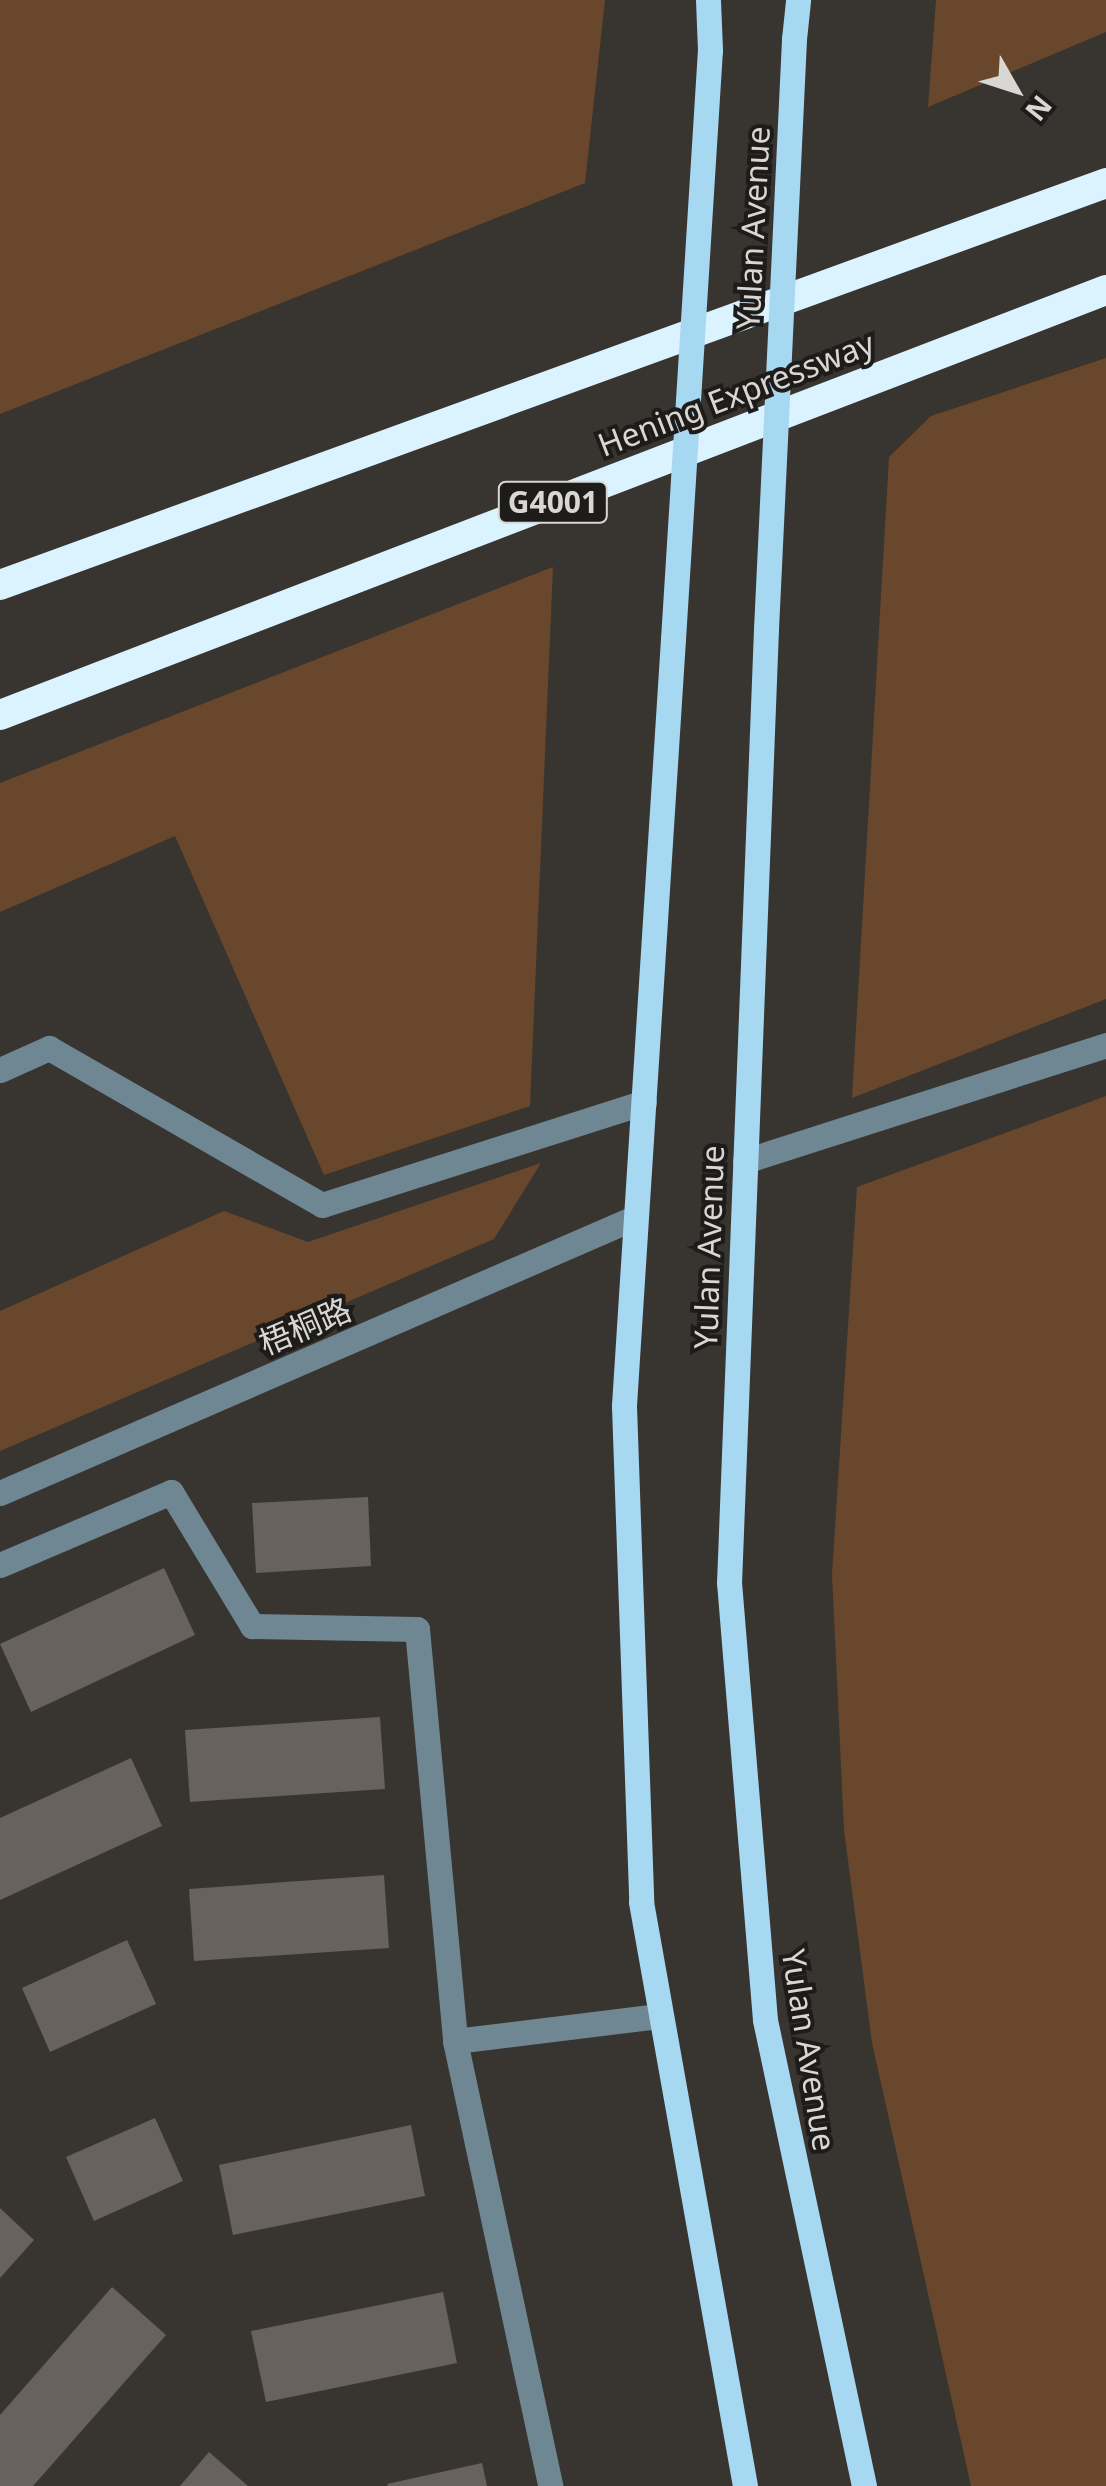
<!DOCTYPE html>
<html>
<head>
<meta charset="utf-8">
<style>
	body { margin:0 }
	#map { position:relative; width:1106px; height:2486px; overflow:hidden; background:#383430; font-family:"Noto Sans","Noto Sans SC",sans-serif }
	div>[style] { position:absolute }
	.green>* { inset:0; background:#68472c }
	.building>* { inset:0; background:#67625e }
	.minor>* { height:25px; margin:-12.5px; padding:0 12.5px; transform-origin:12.5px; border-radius:12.5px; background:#6f8793 }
	.major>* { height:25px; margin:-12.5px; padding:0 12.5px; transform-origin:12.5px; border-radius:12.5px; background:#a6d8f2 }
	.highway>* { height:30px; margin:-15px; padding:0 15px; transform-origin:15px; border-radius:15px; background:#dbf3ff }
	.major-bridge>* { height:25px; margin:-12.5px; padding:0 12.5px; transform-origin:12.5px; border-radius:12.5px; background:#a6d8f2 }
	span { translate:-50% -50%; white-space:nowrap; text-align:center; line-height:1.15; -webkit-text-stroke:8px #1e1c1a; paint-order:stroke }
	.shield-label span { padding:2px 8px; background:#1e1c1a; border:2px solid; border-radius:8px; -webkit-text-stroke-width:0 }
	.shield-label { font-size:30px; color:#d9d7d4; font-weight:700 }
	.street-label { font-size:32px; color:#d9d7d4 }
	.north { position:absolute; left:966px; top:40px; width:100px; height:100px; -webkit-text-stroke:8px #1e1c1a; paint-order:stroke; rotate:129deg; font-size:28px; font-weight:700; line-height:40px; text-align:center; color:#d9d7d4 }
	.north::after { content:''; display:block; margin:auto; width:35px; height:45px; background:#d9d7d4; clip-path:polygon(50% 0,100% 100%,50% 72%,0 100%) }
</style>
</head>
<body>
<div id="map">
	<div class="green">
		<i style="clip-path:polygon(0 0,605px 0,585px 183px,0 414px)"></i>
		<i style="clip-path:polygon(936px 0,1106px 0,1106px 32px,928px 107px)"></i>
		<i style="clip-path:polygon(1106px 358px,1106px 999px,852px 1098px,889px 457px,931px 416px)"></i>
		<i style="clip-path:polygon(553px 567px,530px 1106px,324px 1175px,175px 836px,0 912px,0 783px)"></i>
		<i style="clip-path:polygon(1106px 1096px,1106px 2486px,971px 2486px,872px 2043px,844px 1830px,832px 1574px,857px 1187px)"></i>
		<i style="clip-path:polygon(541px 1163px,494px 1239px,0 1451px,0 1311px,224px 1211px,308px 1242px)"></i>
	</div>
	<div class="building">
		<i style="clip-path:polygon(368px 1497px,371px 1566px,256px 1573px,252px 1503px)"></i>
		<i style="clip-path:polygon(164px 1568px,195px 1635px,31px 1712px,0 1644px)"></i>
		<i style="clip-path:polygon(380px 1717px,385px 1789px,190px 1802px,185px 1730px)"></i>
		<i style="clip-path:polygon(131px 1758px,162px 1826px,0 1900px,0 1818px)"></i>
		<i style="clip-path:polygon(384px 1875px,389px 1948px,194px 1961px,189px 1889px)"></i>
		<i style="clip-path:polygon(127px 1940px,156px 2004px,50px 2052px,22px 1988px)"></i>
		<i style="clip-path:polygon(155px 2118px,183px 2181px,94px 2221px,66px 2157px)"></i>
		<i style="clip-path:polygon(411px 2125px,425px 2196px,233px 2235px,219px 2165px)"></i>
		<i style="clip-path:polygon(0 2208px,34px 2240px,0 2278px)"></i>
		<i style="clip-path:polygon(112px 2287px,166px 2335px,33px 2486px,0 2486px,0 2415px)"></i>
		<i style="clip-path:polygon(443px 2292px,457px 2363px,266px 2402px,251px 2331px)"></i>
		<i style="clip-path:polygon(209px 2452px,248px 2486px,180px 2486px)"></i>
		<i style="clip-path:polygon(482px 2463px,487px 2486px,388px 2486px,387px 2484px)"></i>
	</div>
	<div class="minor">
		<i style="left:0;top:1070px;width:54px;rotate:-24.2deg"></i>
		<i style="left:49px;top:1048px;width:315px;rotate:29.9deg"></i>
		<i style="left:322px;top:1205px;width:338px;rotate:-17.7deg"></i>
		<i style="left:745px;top:1161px;width:379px;rotate:-17.8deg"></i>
		<i style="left:0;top:1493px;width:693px;rotate:-23.46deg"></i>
		<i style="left:0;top:1565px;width:186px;rotate:-23.1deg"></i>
		<i style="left:171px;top:1492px;width:157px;rotate:58.8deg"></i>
		<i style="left:252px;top:1626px;width:165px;rotate:1deg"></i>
		<i style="left:417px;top:1629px;width:414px;rotate:84.7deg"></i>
		<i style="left:455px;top:2041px;width:455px;rotate:77.9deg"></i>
		<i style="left:455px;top:2041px;width:207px;rotate:-7deg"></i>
	</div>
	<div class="major">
		<i style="left:708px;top:0;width:50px;rotate:87.7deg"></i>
		<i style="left:794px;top:39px;width:39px;rotate:-84deg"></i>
		<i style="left:766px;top:629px;width:954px;rotate:92.22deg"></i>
		<i style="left:729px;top:1582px;width:439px;rotate:85.3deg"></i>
		<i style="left:765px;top:2020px;width:476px;rotate:78deg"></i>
		<i style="left:673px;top:639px;width:769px;rotate:93.66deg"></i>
		<i style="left:624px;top:1406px;width:496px;rotate:88deg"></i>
		<i style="left:641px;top:1902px;width:593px;rotate:79.9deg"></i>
	</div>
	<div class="highway">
		<i style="left:0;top:585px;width:1177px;rotate:-19.97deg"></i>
		<i style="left:0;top:715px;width:1185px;rotate:-21.02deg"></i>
	</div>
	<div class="major-bridge">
		<i style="left:766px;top:629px;width:591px;rotate:-87.28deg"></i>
		<i style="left:673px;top:639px;width:590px;rotate:-86.41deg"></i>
	</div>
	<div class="shield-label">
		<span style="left:553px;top:502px">G4001</span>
	</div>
	<div class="street-label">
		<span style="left:753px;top:228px;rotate:-87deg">Yulan Avenue</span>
		<span style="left:736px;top:394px;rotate:-21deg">Hening Expressway</span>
		<span style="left:709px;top:1247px;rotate:-88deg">Yulan Avenue</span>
		<span style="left:305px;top:1326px;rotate:-23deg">梧桐路</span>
		<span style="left:809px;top:2050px;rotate:81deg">Yulan Avenue</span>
	</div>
	<div class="north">N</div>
</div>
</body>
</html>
